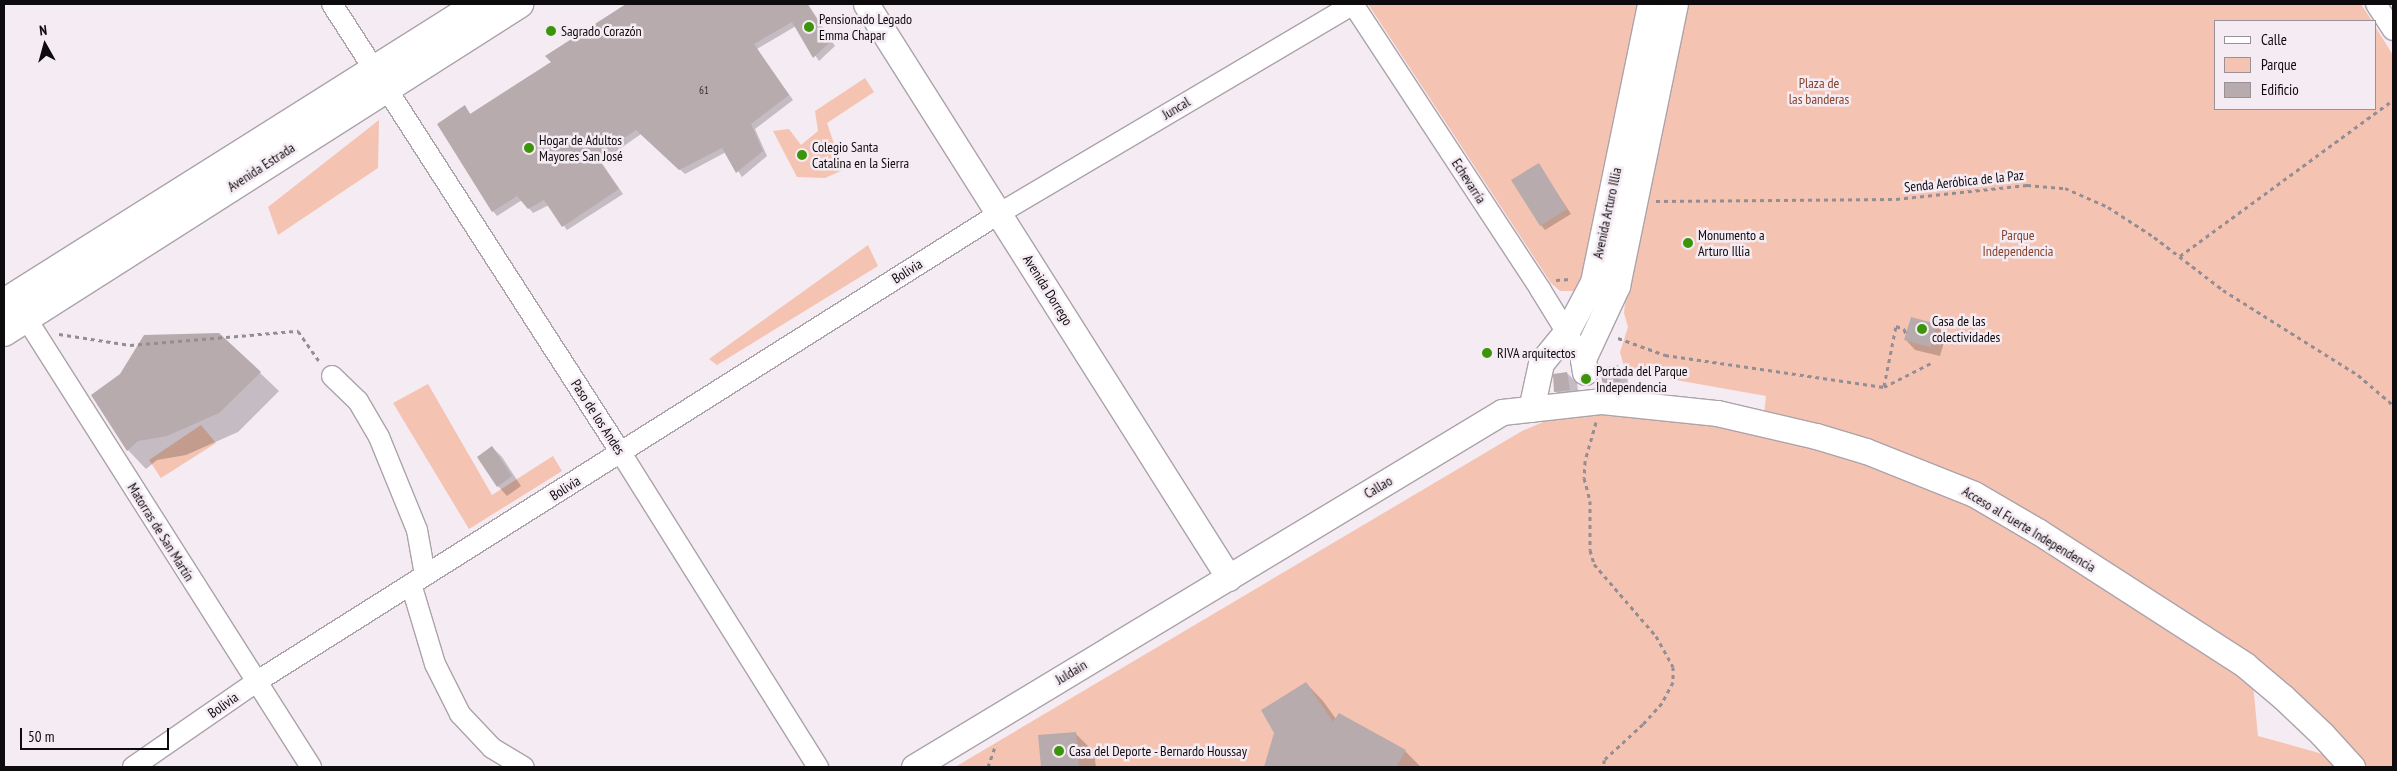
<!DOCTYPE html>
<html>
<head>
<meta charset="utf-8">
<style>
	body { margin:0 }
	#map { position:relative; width:2397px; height:771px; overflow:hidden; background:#f5ebf3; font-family:"PT Sans Narrow",sans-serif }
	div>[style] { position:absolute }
	.green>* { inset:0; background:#f5c3b2 }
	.shadow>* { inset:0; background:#0003 }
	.building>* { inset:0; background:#b7abad }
	.path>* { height:3px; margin-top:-1.5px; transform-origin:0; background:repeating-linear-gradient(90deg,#948d93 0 4px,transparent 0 8px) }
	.roads { filter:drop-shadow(1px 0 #aca3aa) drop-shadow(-1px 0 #aca3aa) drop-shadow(0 1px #aca3aa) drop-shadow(0 -1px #aca3aa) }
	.minor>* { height:20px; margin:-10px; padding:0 10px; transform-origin:10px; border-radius:10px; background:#fff }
	.tertiary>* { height:25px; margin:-12.5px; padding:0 12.5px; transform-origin:12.5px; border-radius:12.5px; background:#fff }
	.secondary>* { height:28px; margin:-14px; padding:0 14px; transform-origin:14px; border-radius:14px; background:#fff }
	.dots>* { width:14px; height:14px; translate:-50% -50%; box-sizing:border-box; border:2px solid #f5ebf3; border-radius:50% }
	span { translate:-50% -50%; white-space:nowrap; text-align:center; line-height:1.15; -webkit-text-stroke:5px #f5ebf3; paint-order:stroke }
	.number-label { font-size:11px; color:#383336 }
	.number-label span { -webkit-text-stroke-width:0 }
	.poi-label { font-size:14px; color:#0e0b0e }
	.left { translate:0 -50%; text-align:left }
	.park-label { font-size:14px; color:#84432d }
	.street-label { font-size:14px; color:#0e0b0e }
	.frame { position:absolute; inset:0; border:5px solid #0e0b0e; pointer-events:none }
	.legend { position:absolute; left:2214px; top:20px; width:162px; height:90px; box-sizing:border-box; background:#f5ebf3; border:1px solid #999197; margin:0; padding:6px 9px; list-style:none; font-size:15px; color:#0e0b0e }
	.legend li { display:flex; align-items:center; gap:10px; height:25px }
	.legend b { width:25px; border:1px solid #999197 }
	.north { position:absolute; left:20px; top:20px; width:50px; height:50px; -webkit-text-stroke:4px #f5ebf3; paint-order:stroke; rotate:353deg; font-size:14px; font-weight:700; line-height:20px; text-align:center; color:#0e0b0e }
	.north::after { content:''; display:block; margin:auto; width:18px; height:22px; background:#0e0b0e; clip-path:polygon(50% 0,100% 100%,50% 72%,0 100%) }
	.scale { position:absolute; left:20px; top:728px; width:149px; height:22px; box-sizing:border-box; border:2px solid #0e0b0e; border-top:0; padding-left:6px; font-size:15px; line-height:18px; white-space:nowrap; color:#0e0b0e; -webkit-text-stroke:4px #f5ebf3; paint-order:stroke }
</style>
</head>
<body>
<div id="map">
	<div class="green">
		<i style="clip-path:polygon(1368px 4px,1641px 4px,1581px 286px,1575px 291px,1560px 291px,1551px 283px)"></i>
		<i style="clip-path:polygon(1686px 4px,2361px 4px,2372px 21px,2216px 21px,2216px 109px,2376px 109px,2376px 28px,2393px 55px,2393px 767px,2368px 767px,2333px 728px,2282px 681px,2237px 644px,2053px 528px,1764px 414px,1766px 396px,1625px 371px,1620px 352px,1628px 327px,1624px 313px,1626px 294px)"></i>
		<i style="clip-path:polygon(865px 78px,874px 92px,827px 123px,843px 170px,825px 178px,797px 177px,773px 131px,789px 129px,801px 145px,818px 131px,815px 111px)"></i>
		<i style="clip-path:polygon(379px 120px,378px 168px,278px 235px,268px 207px)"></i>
		<i style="clip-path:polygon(868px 245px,878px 266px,717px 365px,709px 359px)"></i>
		<i style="clip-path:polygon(428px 384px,492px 495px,553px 456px,562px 471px,469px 529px,393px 403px)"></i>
		<i style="clip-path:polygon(1610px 410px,1673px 414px,1847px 456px,1965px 502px,2060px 558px,2253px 684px,2258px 736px,2330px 756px,2339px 767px,955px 767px,1522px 431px,1557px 416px)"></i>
		<i style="clip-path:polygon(201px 425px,216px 443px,161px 478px,149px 460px)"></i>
	</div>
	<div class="shadow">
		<i style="clip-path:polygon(629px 4px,808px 4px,835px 46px,819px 61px,796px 26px,757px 49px,793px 100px,755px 129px,767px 156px,742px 177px,726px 152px,685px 174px,641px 134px,601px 162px,623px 194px,567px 230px,549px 205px,533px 213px,522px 200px,497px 216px,493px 211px,465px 107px,471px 115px,553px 63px,547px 56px)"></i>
		<i style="clip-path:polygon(1538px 164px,1571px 214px,1545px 230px,1541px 225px)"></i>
		<i style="clip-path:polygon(1936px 325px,1946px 335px,1940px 356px,1915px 350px,1906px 340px)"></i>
		<i style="clip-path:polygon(1617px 366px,1627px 376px,1630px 394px,1614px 396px,1604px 386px)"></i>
		<i style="clip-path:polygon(260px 373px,279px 391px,238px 432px,186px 455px,157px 460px,146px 469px,128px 450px,93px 396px)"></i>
		<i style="clip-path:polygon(1567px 373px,1577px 383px,1579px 399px,1565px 401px,1555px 391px)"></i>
		<i style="clip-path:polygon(492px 447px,502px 457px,521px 486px,507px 496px,498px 486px)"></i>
		<i style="clip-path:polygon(1306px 683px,1323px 701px,1336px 719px,1405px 751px,1421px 767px,1265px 767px,1275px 733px)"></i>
		<i style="clip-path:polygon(1075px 733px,1094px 752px,1096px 767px,1042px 767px,1039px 736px)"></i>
	</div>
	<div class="building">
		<i style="clip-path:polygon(626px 4px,807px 4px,831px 41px,813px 58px,792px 22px,754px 44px,789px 95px,751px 124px,763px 151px,736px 173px,722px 148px,679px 170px,636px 130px,597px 157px,619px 189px,562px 227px,544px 200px,528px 209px,517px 196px,492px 212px,437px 124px,465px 105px,470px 114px,551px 62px,545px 56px)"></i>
		<i style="clip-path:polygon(1539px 163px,1567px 209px,1540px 226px,1511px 180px)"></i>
		<i style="clip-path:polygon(1911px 317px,1937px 324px,1930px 347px,1904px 340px)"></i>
		<i style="clip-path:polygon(219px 333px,261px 372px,219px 413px,167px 436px,138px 441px,127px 451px,91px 395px,120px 374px,144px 335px)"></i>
		<i style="clip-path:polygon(1618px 365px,1621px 384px,1603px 387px,1600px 368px)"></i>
		<i style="clip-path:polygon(1567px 372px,1570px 390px,1554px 392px,1553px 374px)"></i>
		<i style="clip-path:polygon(492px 446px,512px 476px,497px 487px,477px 457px)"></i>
		<i style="clip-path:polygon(1306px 682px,1333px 722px,1339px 713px,1406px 750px,1396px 767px,1264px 767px,1274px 733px,1261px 710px)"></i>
		<i style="clip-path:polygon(1076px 732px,1079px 767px,1041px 767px,1038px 735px)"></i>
	</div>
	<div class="path">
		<i style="left:1656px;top:201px;width:240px;rotate:-0.5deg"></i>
		<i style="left:1896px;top:199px;width:132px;rotate:-6.1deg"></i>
		<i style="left:2027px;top:185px;width:38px;rotate:5deg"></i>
		<i style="left:2065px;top:188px;width:47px;rotate:23.8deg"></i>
		<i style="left:2108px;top:207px;width:55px;rotate:33.1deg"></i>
		<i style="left:2154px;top:237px;width:87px;rotate:37.5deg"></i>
		<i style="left:2223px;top:290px;width:160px;rotate:32.2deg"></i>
		<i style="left:2358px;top:375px;width:46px;rotate:40.6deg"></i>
		<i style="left:2180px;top:256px;width:264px;rotate:-36.2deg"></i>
		<i style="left:1556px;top:280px;width:14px;rotate:-4deg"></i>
		<i style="left:59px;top:334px;width:72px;rotate:8.8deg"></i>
		<i style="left:130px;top:345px;width:169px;rotate:-4.8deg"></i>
		<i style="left:298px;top:331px;width:38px;rotate:55deg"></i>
		<i style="left:1618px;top:338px;width:50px;rotate:19.9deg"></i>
		<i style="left:1665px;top:355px;width:221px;rotate:8.3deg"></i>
		<i style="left:1884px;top:387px;width:55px;rotate:-27deg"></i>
		<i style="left:1884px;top:386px;width:61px;rotate:-78.7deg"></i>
		<i style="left:1896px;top:326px;width:9px;rotate:21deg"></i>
		<i style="left:1904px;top:329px;width:5px;rotate:68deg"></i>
		<i style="left:1596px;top:422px;width:41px;rotate:105.8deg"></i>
		<i style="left:1585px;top:461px;width:17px;rotate:93deg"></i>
		<i style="left:1584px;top:478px;width:24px;rotate:75deg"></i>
		<i style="left:1590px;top:501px;width:49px;rotate:90deg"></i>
		<i style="left:1590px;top:550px;width:15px;rotate:74deg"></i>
		<i style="left:1594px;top:564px;width:95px;rotate:49.3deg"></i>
		<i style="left:1656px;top:636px;width:35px;rotate:61deg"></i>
		<i style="left:1673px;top:667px;width:15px;rotate:90deg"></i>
		<i style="left:1673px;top:682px;width:24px;rotate:118deg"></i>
		<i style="left:1662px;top:703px;width:28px;rotate:132deg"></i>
		<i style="left:1643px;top:724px;width:53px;rotate:137.3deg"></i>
		<i style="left:1604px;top:760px;width:7px;rotate:90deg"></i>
		<i style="left:988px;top:767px;width:24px;rotate:-71deg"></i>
	</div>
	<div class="roads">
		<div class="minor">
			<i style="left:332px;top:4px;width:534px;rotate:57.23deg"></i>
			<i style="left:621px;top:453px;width:371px;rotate:57.9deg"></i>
			<i style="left:1353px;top:4px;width:341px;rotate:56.7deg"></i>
			<i style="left:1540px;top:289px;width:82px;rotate:58.4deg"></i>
			<i style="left:2376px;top:4px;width:31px;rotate:57deg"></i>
			<i style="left:16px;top:309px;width:13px;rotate:42deg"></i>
			<i style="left:26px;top:318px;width:532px;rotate:57.59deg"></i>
			<i style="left:332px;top:376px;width:36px;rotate:44deg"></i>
			<i style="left:358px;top:401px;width:42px;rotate:59.7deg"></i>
			<i style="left:379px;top:437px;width:100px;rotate:67.8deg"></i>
			<i style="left:417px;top:530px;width:46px;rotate:79.9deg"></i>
			<i style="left:411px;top:584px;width:84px;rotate:73.3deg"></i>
			<i style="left:435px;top:664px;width:56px;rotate:63.4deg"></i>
			<i style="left:460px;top:714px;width:47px;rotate:46.7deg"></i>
			<i style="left:492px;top:748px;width:37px;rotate:31deg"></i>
			<i style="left:133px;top:767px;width:150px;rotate:-34.6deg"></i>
			<i style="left:256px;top:682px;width:879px;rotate:-32.23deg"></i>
			<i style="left:1000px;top:213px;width:410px;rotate:-30.6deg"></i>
		</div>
		<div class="tertiary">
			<i style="left:866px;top:4px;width:679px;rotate:57.69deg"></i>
			<i style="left:1585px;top:372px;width:13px;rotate:-99deg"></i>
			<i style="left:1583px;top:359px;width:81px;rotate:-65deg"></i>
			<i style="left:1617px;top:286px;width:288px;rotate:-78.4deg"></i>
			<i style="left:1531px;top:409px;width:47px;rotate:-77.7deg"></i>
			<i style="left:1541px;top:363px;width:41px;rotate:-50.9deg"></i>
			<i style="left:1567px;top:331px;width:55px;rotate:-62deg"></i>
			<i style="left:1593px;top:282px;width:284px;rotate:-78.4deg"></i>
			<i style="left:914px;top:767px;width:687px;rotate:-31.12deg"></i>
			<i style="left:1502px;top:412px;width:101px;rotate:-6.3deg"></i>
			<i style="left:1602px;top:401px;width:116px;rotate:6deg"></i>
			<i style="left:1717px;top:413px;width:102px;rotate:13.1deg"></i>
			<i style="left:1816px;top:436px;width:52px;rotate:16.7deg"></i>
			<i style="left:1866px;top:451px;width:116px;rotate:21.7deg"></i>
			<i style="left:1974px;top:494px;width:75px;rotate:30.3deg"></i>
			<i style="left:2039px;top:532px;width:245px;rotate:32.8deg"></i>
			<i style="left:2245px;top:665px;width:50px;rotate:40.1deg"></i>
			<i style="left:2283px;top:697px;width:54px;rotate:43.5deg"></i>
			<i style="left:2322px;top:734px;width:45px;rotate:47.7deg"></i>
		</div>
		<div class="secondary">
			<i style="left:4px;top:303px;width:561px;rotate:-32.19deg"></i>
			<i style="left:4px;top:332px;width:611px;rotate:-32.49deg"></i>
		</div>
	</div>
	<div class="dots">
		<i style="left:809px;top:27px;background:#3b9409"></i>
		<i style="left:551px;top:31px;background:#3b9409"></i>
		<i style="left:529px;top:148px;background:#3b9409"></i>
		<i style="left:802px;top:155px;background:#3b9409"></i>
		<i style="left:1688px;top:243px;background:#3b9409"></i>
		<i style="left:1922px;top:329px;background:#3b9409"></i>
		<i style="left:1487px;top:353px;background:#3b9409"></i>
		<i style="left:1586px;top:379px;background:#3b9409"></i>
		<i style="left:1059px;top:751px;background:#3b9409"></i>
	</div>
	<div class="number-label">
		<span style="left:704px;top:90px">61</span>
	</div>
	<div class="poi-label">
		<span class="left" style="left:819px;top:27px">Pensionado Legado<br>Emma Chapar</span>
		<span class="left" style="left:561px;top:31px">Sagrado Corazón</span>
		<span class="left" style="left:539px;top:148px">Hogar de Adultos<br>Mayores San José</span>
		<span class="left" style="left:812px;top:155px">Colegio Santa<br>Catalina en la Sierra</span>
		<span class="left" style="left:1698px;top:243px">Monumento a<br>Arturo Illia</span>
		<span class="left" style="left:1932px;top:329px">Casa de las<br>colectividades</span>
		<span class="left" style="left:1497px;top:353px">RIVA arquitectos</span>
		<span class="left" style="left:1596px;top:379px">Portada del Parque<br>Independencia</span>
		<span class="left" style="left:1069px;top:751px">Casa del Deporte - Bernardo Houssay</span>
	</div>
	<div class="park-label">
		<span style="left:1819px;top:91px">Plaza de<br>las banderas</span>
		<span style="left:2018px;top:243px">Parque<br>Independencia</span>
	</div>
	<div class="street-label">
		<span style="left:1176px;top:108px;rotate:-31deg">Juncal</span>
		<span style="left:261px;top:167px;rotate:-33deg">Avenida Estrada</span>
		<span style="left:1469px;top:181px;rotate:57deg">Echevarría</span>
		<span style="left:1964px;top:181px;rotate:-6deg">Senda Aeróbica de la Paz</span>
		<span style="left:1607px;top:213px;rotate:-78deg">Avenida Arturo Illia</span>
		<span style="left:907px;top:271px;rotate:-32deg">Bolivia</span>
		<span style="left:1048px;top:290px;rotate:58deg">Avenida Dorrego</span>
		<span style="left:598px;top:417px;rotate:57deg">Paso de los Andes</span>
		<span style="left:1378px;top:487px;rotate:-31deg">Callao</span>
		<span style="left:565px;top:488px;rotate:-32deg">Bolivia</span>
		<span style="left:2029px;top:529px;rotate:31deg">Acceso al Fuerte Independencia</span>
		<span style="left:161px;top:532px;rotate:58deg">Matorras de San Martín</span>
		<span style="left:1071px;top:672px;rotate:-31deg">Juldain</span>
		<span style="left:223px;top:705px;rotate:-35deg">Bolivia</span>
	</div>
	<div class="frame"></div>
	<ul class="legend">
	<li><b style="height:6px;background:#fff"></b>Calle</li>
	<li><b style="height:14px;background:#f5c3b2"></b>Parque</li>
	<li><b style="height:14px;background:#b7abad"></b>Edificio</li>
	</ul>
	<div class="north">N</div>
	<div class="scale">50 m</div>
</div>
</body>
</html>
